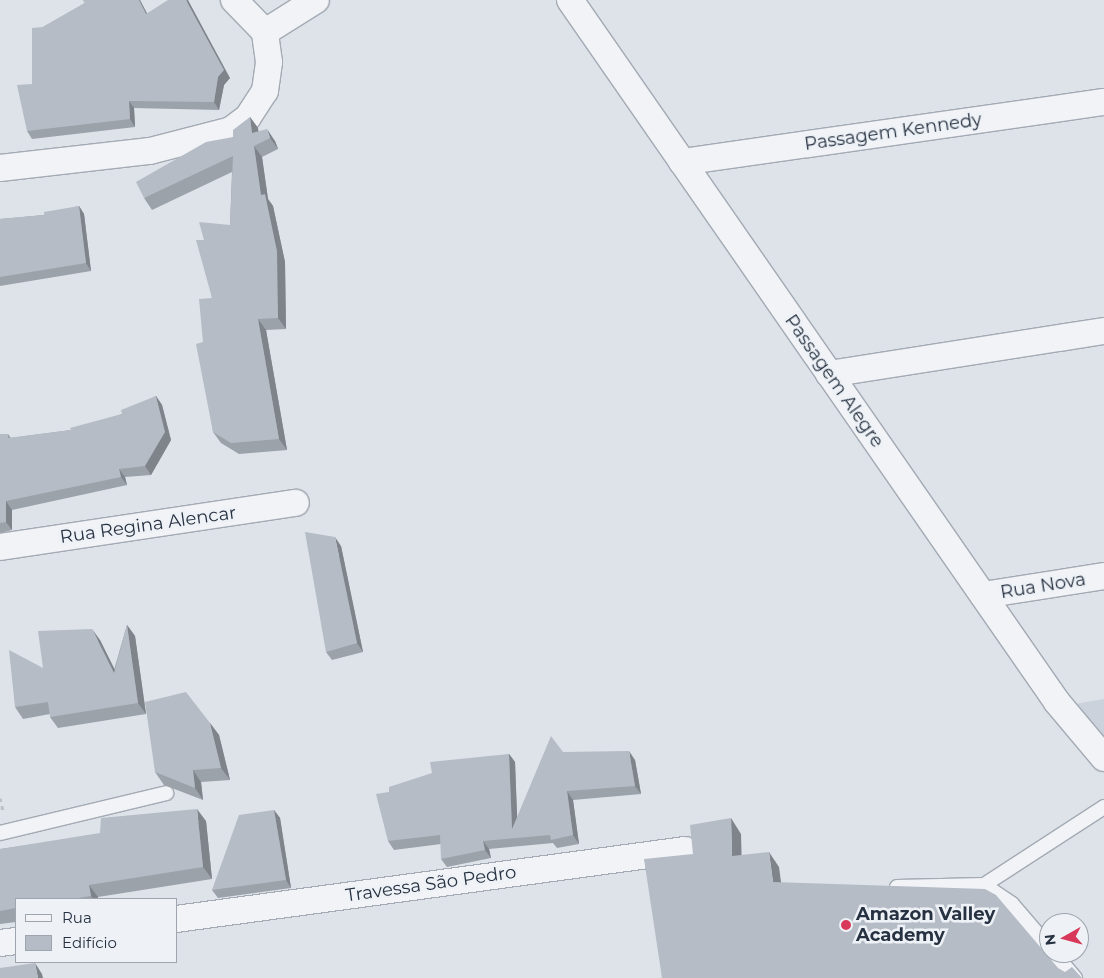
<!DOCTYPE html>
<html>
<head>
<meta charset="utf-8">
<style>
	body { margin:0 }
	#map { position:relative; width:1104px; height:978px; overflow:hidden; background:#dee3e9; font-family:Montserrat,sans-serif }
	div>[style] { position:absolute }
	.built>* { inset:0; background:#ccd2db }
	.path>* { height:3px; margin-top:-1.5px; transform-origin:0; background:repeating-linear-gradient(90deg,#bcc1c8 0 4px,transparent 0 8px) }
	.roads { filter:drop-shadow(1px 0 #a3aab3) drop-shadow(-1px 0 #a3aab3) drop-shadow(0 1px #a3aab3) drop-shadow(0 -1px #a3aab3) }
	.service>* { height:14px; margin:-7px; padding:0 7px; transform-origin:7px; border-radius:7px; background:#f1f3f7 }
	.minor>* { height:26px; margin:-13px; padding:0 13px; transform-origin:13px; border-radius:13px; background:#f1f3f7 }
	.wall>* { inset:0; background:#9ca2aa }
	.shaded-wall>* { inset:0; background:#7f848b }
	.building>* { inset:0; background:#b5bcc6 }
	.dots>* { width:14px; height:14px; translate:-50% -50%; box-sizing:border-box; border:2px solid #eef2f6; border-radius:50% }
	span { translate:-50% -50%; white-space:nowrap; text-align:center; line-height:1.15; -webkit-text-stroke:5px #eef2f6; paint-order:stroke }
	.street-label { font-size:18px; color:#263141 }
	.poi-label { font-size:18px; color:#263141; font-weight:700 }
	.left { translate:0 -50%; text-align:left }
	.legend { position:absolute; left:15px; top:898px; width:162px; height:65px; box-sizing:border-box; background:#eef2f6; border:1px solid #9ea5ae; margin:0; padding:6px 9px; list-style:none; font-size:15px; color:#263141 }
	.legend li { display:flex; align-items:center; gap:10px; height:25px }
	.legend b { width:25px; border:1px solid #9ea5ae }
	.north { position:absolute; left:1039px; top:913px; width:50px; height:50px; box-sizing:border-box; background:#eef2f6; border:1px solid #9ea5ae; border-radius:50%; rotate:263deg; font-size:14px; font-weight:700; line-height:20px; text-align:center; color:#263141 }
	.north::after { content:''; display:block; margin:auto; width:18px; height:22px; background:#d8395a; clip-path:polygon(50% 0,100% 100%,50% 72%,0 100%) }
</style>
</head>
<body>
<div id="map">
	<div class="built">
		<i style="clip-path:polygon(1104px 699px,1104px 739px,1075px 704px)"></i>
	</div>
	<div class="path">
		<i style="left:0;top:798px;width:13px;rotate:77deg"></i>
	</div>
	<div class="roads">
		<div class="service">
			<i style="left:0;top:833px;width:171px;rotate:-13.5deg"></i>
			<i style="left:984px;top:885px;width:143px;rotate:-33deg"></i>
			<i style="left:897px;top:887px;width:87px;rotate:-1.3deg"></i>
			<i style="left:984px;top:885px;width:34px;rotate:34deg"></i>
			<i style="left:1012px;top:904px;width:57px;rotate:49.3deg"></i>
			<i style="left:1054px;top:953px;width:33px;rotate:50deg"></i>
		</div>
		<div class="minor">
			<i style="left:234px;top:0;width:45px;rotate:45.9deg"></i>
			<i style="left:570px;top:0;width:854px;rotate:55.25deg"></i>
			<i style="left:1057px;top:702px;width:73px;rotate:50deg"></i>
			<i style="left:682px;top:162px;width:426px;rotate:-8.1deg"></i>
			<i style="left:0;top:168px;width:151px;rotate:-6.5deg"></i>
			<i style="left:150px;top:151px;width:84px;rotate:-14.5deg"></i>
			<i style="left:231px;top:130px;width:21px;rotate:-37deg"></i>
			<i style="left:248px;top:117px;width:31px;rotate:-57deg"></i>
			<i style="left:265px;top:91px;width:29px;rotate:-82deg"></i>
			<i style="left:269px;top:62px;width:30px;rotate:-98deg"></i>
			<i style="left:265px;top:32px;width:60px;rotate:-32.1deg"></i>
			<i style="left:829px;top:374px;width:278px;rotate:-8.9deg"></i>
			<i style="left:0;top:547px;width:299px;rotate:-8.5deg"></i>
			<i style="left:983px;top:595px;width:122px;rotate:-8.9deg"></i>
			<i style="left:176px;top:919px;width:514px;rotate:-7.72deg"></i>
			<i style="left:0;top:943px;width:16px;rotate:-7deg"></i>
		</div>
	</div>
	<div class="wall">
		<i style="clip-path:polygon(83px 0,140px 0,147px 13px,230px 78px,224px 85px,219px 110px,134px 108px,135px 127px,32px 139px,27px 131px,32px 84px,43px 27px,85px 3px)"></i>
		<i style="clip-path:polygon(250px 117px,258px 128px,258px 131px,275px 141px,278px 149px,262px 157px,268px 199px,273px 206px,285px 262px,286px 329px,266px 330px,287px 450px,239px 454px,221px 443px,213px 432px,203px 342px,212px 298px,204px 240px,230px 225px,232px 172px,152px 210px,144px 198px,233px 137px)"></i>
		<i style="clip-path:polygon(79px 206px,84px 214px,91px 271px,0 286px,0 219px,44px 215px)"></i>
		<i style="clip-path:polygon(156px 396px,162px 405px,171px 440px,151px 475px,125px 477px,127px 485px,12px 510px,12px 530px,0 533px,0 434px,8px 434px,11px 438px,71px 430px,122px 414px)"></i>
		<i style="clip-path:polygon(341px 546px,363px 652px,332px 660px,326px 652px)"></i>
		<i style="clip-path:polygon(127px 625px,135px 636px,146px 714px,58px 728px,50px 717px,50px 714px,23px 719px,15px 707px,43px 668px,100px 640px,114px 670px)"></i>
		<i style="clip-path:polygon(210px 723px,219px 735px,230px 780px,201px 782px,203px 800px,164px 785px,155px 772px)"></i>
		<i style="clip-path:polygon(563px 752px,635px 760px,641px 794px,573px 800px,579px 844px,557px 848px,553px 843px,489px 849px,491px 858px,447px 867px,441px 859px,441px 844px,394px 850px,388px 841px,389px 792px,509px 754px,515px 762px,517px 818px)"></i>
		<i style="clip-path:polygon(274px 810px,280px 818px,291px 888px,218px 898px,212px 890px)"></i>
		<i style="clip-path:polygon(206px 821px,212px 879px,98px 897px,98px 899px,16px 899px,16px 922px,0 924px,0 849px)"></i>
	</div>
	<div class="shaded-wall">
		<i style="clip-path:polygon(139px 0,140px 0,151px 22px,146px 14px)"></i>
		<i style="clip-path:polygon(186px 0,188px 0,230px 78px,224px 85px,219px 110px,214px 102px,218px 77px)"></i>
		<i style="clip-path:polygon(129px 101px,134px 108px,135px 127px,130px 119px)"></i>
		<i style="clip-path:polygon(250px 117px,258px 128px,260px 144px,252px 133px)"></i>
		<i style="clip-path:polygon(267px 129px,275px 141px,278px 149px,270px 138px)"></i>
		<i style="clip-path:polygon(254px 146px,262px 157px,268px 199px,273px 206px,285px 262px,286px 329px,278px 318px)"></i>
		<i style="clip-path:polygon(79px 206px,84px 214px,91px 271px,86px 263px)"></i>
		<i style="clip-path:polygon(258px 319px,266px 330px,287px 450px,279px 439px)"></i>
		<i style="clip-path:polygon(156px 396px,162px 405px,171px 440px,151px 475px,145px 466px)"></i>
		<i style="clip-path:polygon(119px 469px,125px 477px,127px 485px,121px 477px)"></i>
		<i style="clip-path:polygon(6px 501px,12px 510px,12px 530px,6px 522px)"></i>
		<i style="clip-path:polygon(335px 537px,341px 546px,363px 652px,357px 643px)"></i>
		<i style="clip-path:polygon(127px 625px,135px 636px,146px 714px,138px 703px)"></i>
		<i style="clip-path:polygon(92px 629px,100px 640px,122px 684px,114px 673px)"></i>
		<i style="clip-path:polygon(210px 723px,219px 735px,230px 780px,221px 768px)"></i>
		<i style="clip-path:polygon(629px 751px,635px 760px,641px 794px,635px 786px)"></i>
		<i style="clip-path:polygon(509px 754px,515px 762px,518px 838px,512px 829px)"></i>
		<i style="clip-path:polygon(193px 770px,201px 782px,203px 800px,195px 788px)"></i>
		<i style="clip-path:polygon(567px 791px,573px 800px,579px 844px,573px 835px)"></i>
		<i style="clip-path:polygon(197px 809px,206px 821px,212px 879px,203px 867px)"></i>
		<i style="clip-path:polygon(274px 810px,280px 818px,291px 888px,286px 880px)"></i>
		<i style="clip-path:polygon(731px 818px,741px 834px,742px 871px,732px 856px)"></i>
		<i style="clip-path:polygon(483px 841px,489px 849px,491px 858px,485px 850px)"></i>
		<i style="clip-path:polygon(769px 852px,779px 867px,783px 897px,773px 882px)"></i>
		<i style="clip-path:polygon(89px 885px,98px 897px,98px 899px,93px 899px,91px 896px)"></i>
		<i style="clip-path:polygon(35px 963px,42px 974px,43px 978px,38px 978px)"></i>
	</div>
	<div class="building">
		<i style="clip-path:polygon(83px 0,139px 0,146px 14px,168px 0,186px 0,224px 70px,218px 77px,214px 102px,129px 101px,130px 119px,27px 131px,17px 85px,32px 84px,32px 28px,43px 27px,85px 3px)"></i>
		<i style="clip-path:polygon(250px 117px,252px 133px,267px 129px,270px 138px,254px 146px,261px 195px,265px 194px,277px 251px,278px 318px,258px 319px,279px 439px,231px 443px,213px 432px,196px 344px,203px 342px,199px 299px,212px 298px,196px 240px,204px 240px,199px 222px,230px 225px,233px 156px,144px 198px,136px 182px,206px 142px,233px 137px,233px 130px)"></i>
		<i style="clip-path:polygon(79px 206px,86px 263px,0 277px,0 219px,44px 215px,44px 212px)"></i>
		<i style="clip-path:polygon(156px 396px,165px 432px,145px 466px,119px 469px,121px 477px,6px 501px,6px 522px,0 523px,0 434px,8px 434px,8px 438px,71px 430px,70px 428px,122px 414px,121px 410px)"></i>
		<i style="clip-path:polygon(305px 532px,335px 537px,357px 643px,326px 652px)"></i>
		<i style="clip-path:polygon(127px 625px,138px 703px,50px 717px,48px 702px,15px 707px,9px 650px,43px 668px,38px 631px,92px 629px,114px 673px)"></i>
		<i style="clip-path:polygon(186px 692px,210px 723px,221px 768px,193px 770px,195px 788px,155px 772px,145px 702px)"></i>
		<i style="clip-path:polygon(551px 736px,563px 752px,629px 751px,635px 786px,567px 791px,573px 835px,551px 840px,550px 835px,483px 841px,485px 850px,441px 859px,440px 835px,388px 841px,376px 794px,389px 792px,389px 787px,432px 773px,430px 762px,509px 754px,512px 829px)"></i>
		<i style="clip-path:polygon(197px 809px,203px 867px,89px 885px,91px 896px,72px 899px,16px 899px,16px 908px,0 911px,0 849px,100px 833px,101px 818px)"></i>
		<i style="clip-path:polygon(274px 810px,286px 880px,212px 890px,239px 815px)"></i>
		<i style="clip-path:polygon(731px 818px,732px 856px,769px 852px,773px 882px,985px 889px,996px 895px,1058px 968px,1065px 972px,1072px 967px,1082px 978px,662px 978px,644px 859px,693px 854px,690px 825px)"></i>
		<i style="clip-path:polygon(35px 963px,38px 978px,0 978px,0 968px)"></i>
	</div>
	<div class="dots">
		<i style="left:846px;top:925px;background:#d8395a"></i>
	</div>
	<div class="street-label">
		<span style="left:893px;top:132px;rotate:-8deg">Passagem Kennedy</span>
		<span style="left:834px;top:381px;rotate:55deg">Passagem Alegre</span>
		<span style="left:148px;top:525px;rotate:-8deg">Rua Regina Alencar</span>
		<span style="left:1043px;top:586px;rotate:-9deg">Rua Nova</span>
		<span style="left:431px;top:884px;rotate:-8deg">Travessa São Pedro</span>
	</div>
	<div class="poi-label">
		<span class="left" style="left:856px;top:925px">Amazon Valley<br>Academy</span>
	</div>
	<ul class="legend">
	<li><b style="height:6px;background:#f1f3f7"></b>Rua</li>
	<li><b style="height:14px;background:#b5bcc6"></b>Edifício</li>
	</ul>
	<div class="north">N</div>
</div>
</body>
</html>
